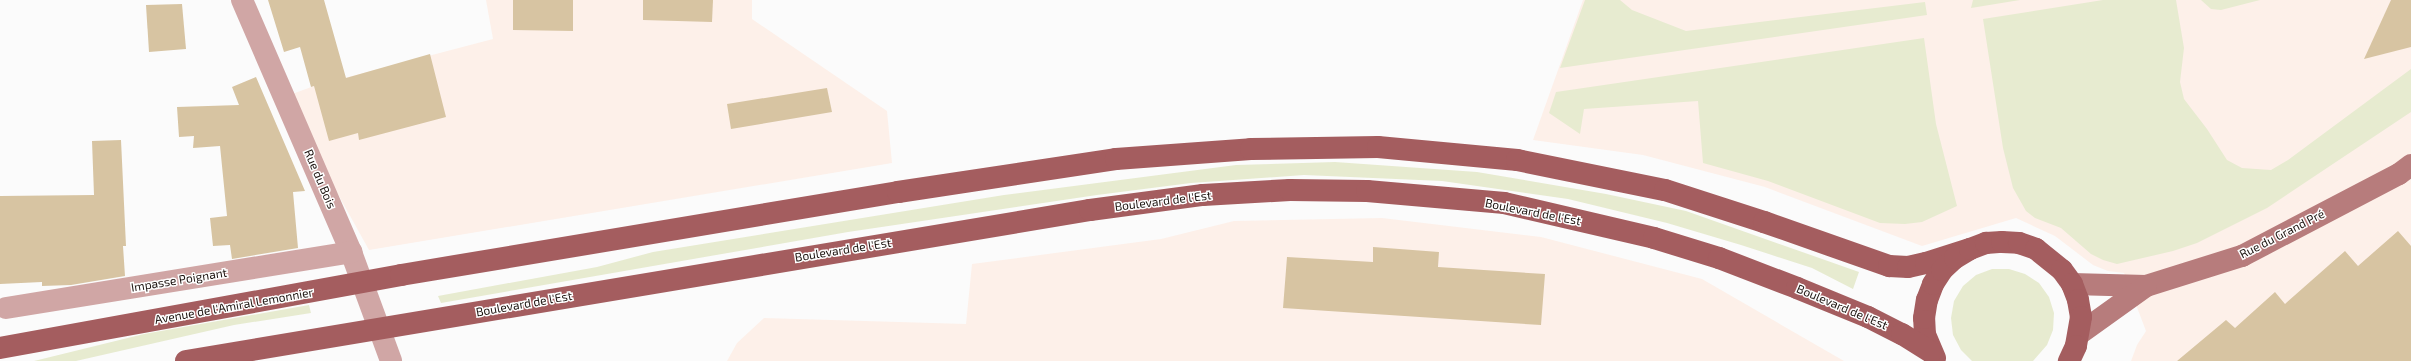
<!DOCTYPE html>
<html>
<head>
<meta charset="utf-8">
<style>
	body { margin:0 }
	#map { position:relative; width:2411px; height:361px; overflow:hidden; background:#fbfbfb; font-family:"Exo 2",sans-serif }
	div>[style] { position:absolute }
	.built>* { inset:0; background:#fdf0e9 }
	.green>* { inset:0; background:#e7ebd0 }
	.building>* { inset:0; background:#d7c4a2 }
	.street>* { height:22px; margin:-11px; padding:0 11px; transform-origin:11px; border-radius:11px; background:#d0a6a5 }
	.secondary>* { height:22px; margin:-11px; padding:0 11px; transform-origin:11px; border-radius:11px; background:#b77c7c }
	.primary>* { height:22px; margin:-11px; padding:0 11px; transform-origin:11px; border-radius:11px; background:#a45d5f }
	span { translate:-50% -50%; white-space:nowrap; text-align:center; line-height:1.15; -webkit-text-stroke:3px #fff; paint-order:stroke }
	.street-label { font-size:12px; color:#1c130f }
</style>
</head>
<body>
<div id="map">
	<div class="built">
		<i style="clip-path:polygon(486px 0,752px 0,752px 19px,887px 111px,892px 163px,369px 250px,284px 97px,314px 86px,493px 39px)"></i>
		<i style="clip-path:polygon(1583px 0,2411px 0,2411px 361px,2131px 361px,2137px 345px,2146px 331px,2124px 273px,2108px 271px,2093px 265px,2055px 236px,2016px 218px,1922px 246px,1765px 187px,1643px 155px,1533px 140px)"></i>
		<i style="clip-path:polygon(1382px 218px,1541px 237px,1702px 279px,1844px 361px,727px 361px,737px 343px,764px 318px,966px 324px,972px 264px,1161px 239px,1234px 221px)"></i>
	</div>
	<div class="green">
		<i style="clip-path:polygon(1585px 0,1620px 0,1632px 10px,1686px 31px,1925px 2px,1927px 15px,1560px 68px)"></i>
		<i style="clip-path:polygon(1973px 0,2020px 0,1971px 8px)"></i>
		<i style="clip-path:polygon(2103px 0,2176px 0,2184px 48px,2180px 82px,2184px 99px,2207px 129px,2227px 160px,2242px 168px,2271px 170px,2288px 160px,2411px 69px,2411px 112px,2267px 208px,2197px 243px,2173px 251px,2117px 264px,2103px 260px,2091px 254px,2061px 228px,2035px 218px,2026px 211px,2013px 188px,2003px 148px,1983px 19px)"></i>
		<i style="clip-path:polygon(2201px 0,2260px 0,2221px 10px,2211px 9px)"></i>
		<i style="clip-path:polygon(1924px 38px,1936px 124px,1957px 206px,1922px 222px,1905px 224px,1880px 223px,1768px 181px,1703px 163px,1698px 101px,1584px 109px,1580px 134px,1549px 113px,1556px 92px)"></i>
		<i style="clip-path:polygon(1335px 162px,1477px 172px,1606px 194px,1686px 211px,1859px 272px,1853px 289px,1812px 268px,1741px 245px,1667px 223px,1568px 199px,1442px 181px,1304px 175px,1191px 183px,1097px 195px,848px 232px,441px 303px,438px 296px,597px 267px,653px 252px,1004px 195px,1236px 165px)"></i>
		<i style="clip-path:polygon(1992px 269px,2009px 269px,2025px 274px,2039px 283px,2049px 297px,2054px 313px,2053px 330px,2047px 345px,2033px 361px,1972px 361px,1961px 350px,1953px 335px,1951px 318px,1954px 301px,1963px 286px,1976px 275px)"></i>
		<i style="clip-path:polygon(309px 305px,311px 313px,234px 325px,76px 361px,34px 361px,144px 334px)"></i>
	</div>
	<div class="building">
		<i style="clip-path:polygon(268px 0,324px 0,346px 78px,430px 54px,446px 117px,359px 140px,358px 133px,329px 141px,314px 86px,311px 87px,300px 47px,284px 52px)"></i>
		<i style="clip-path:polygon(513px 0,573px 0,573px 31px,513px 30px)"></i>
		<i style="clip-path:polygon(643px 0,713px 0,712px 22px,643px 20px)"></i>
		<i style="clip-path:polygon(2391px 0,2411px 0,2411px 47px,2364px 59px)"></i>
		<i style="clip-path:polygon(182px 4px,186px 49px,149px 52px,146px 5px)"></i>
		<i style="clip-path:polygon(256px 77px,305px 191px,293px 192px,298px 248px,232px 259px,230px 245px,213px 246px,210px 218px,227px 216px,220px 146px,193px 148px,194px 136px,179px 137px,177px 107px,239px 105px,232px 87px)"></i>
		<i style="clip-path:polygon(827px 88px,832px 112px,731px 129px,727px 104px)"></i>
		<i style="clip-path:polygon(121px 140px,126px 246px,123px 246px,125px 276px,71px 285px,42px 286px,42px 282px,0 284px,0 196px,94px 195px,92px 141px)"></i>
		<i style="clip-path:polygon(2398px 231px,2411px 246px,2411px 361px,2177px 361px,2226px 320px,2235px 328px,2275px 292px,2285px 304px,2345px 251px,2358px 266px)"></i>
		<i style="clip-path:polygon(1373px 247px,1439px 252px,1438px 267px,1545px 274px,1541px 325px,1283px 308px,1287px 257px,1373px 262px)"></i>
	</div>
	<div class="street">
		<i style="left:242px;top:0;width:275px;rotate:66.6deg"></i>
		<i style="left:351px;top:252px;width:116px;rotate:69.8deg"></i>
		<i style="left:6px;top:308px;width:350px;rotate:-9.2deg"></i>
	</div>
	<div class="secondary">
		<i style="left:2072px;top:284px;width:74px;rotate:1.5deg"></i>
		<i style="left:2146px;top:286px;width:101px;rotate:-17.4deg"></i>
		<i style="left:2242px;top:256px;width:177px;rotate:-27.6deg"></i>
		<i style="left:2399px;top:174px;width:15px;rotate:-37deg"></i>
		<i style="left:2079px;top:334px;width:82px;rotate:-35.6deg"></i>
	</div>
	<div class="primary">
		<i style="left:0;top:348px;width:408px;rotate:-10.3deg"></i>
		<i style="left:401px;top:275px;width:504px;rotate:-9.48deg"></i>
		<i style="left:898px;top:192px;width:220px;rotate:-8.6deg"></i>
		<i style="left:1116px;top:159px;width:135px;rotate:-4.2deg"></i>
		<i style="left:1251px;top:149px;width:127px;rotate:-0.9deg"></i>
		<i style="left:1378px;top:147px;width:140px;rotate:5.3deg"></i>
		<i style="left:1517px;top:160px;width:151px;rotate:11.5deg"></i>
		<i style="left:1665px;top:190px;width:104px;rotate:17.9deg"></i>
		<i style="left:1764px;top:222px;width:133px;rotate:19.4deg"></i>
		<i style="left:1889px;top:266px;width:19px;rotate:3deg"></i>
		<i style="left:1908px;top:267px;width:18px;rotate:-13deg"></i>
		<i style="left:1926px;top:263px;width:46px;rotate:-17.7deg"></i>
		<i style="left:1935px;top:358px;width:25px;rotate:-113deg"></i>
		<i style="left:1925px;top:335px;width:17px;rotate:-93deg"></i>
		<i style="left:1924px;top:318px;width:18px;rotate:-81deg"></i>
		<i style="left:1927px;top:300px;width:17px;rotate:-69deg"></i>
		<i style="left:1933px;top:284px;width:17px;rotate:-57deg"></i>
		<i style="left:1942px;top:270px;width:18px;rotate:-43deg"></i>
		<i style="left:1955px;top:258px;width:17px;rotate:-31deg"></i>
		<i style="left:1970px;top:249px;width:17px;rotate:-21deg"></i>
		<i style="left:1986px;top:243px;width:16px;rotate:-4deg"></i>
		<i style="left:2002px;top:242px;width:17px;rotate:3deg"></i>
		<i style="left:2019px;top:243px;width:18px;rotate:19deg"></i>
		<i style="left:2036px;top:249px;width:33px;rotate:39deg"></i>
		<i style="left:2062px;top:270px;width:17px;rotate:54deg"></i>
		<i style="left:2072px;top:284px;width:17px;rotate:69deg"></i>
		<i style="left:2078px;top:300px;width:17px;rotate:80deg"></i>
		<i style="left:2081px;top:317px;width:29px;rotate:100deg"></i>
		<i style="left:2076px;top:346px;width:17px;rotate:115deg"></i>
		<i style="left:186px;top:361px;width:917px;rotate:-9.48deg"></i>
		<i style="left:1090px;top:210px;width:114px;rotate:-7.6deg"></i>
		<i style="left:1203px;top:195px;width:87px;rotate:-3.3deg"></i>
		<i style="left:1290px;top:190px;width:77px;rotate:0.7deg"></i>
		<i style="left:1367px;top:191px;width:138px;rotate:5deg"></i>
		<i style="left:1504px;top:203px;width:154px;rotate:13.1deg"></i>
		<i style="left:1654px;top:238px;width:68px;rotate:17.1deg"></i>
		<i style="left:1719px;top:258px;width:84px;rotate:21deg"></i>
		<i style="left:1797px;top:288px;width:77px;rotate:22.2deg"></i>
		<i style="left:1868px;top:317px;width:38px;rotate:27deg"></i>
		<i style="left:1902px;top:334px;width:34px;rotate:32deg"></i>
	</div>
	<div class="street-label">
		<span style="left:320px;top:179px;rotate:67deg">Rue du Bois</span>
		<span style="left:1163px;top:201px;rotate:-7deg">Boulevard de l'Est</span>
		<span style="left:1533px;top:212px;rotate:11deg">Boulevard de l'Est</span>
		<span style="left:2282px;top:234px;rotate:-27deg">Rue du Grand Pré</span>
		<span style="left:843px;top:250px;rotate:-9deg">Boulevard de l'Est</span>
		<span style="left:179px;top:280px;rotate:-9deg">Impasse Poignant</span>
		<span style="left:524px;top:304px;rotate:-10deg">Boulevard de l'Est</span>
		<span style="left:234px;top:306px;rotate:-10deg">Avenue de l'Amiral Lemonnier</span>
		<span style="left:1842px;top:307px;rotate:23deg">Boulevard de l'Est</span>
	</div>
</div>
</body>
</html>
